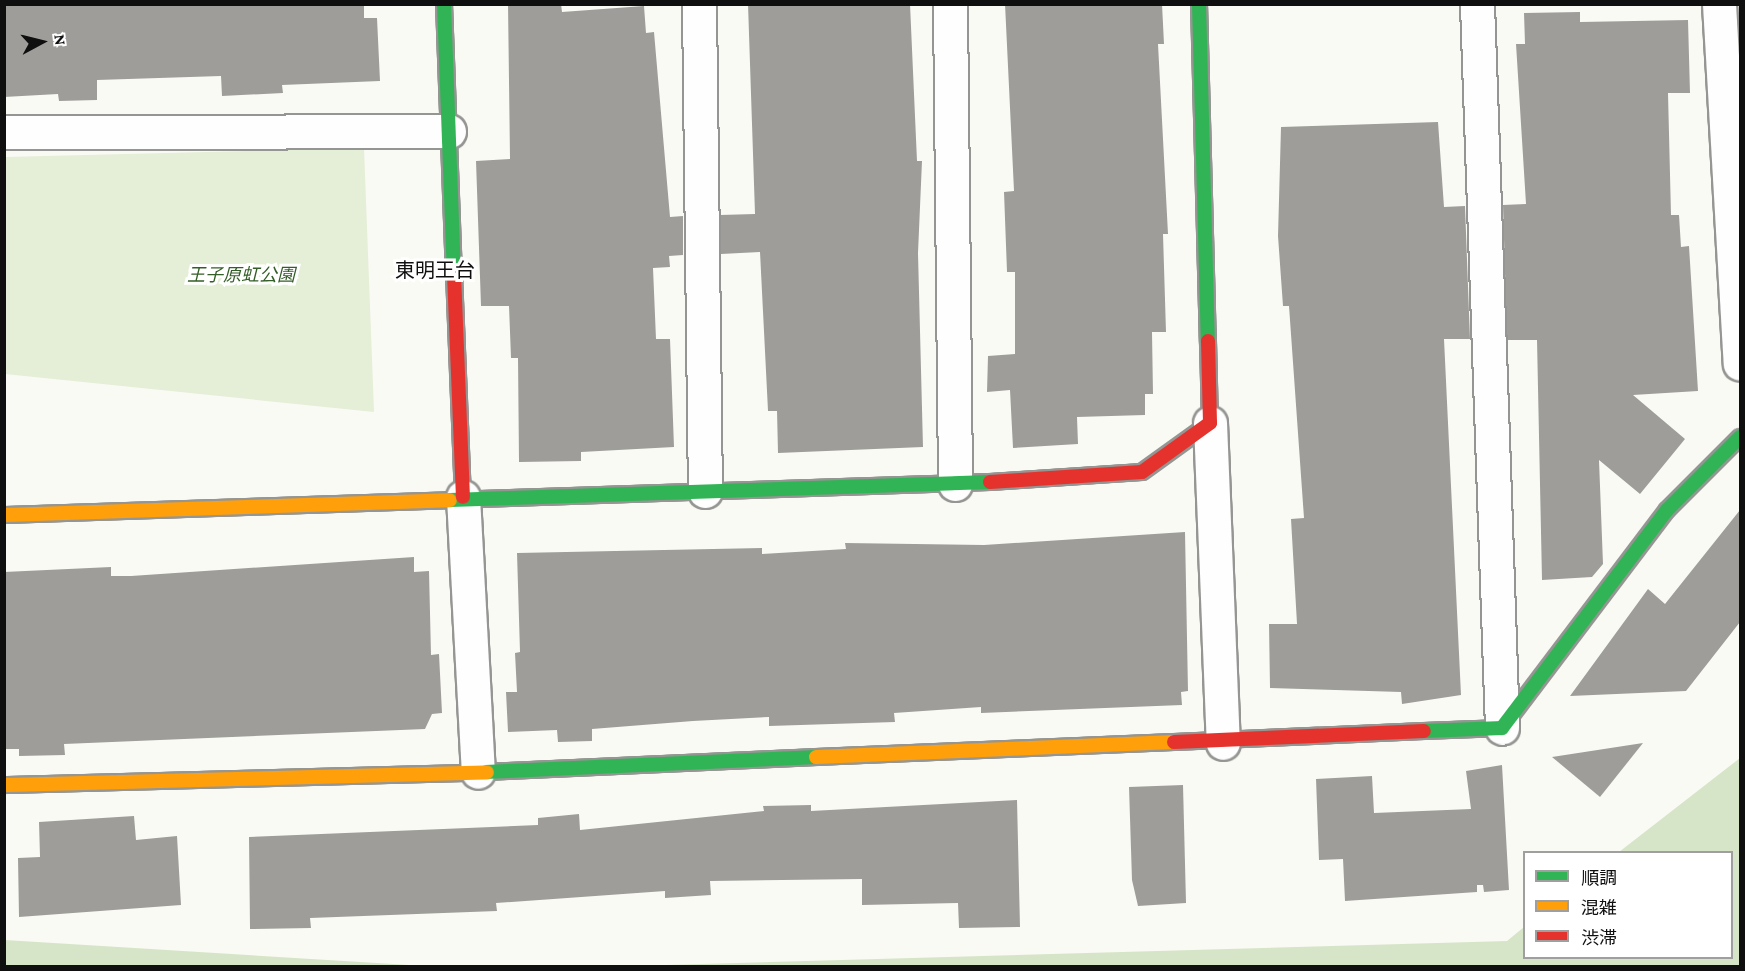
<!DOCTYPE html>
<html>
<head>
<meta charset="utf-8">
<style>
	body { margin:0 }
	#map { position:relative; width:1745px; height:971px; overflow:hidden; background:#fafaf5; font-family:"Crimson Pro","Noto Sans JP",serif }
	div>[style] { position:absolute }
	.green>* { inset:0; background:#e5eed7 }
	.forest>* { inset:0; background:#d6e5c7 }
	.building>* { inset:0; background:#9e9d9a }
	.roads { filter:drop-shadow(2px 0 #959593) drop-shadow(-2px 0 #959593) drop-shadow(0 2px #959593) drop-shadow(0 -2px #959593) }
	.street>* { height:33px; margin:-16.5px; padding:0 16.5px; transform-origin:16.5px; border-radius:16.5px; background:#fefefe }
	.fast>* { height:14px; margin:-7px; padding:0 7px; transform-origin:7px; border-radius:7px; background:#30b455 }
	.slow>* { height:14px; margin:-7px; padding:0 7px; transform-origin:7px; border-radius:7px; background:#ff9f0a }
	.jam>* { height:14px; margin:-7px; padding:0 7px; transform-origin:7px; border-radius:7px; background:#e5322d }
	span { translate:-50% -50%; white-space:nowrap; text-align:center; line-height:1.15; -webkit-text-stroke:6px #fff; paint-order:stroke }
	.park-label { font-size:18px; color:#345e27; font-style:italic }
	.neighbourhood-label { font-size:20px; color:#0f0f0f }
	.frame { position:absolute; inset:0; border:6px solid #0f0f0f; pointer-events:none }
	.legend { position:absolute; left:1523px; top:851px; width:210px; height:108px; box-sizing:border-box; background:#fff; border:2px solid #9f9f9f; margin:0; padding:8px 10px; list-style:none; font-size:18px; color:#0f0f0f }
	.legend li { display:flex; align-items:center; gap:12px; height:30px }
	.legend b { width:30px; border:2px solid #9f9f9f }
	.north { position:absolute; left:12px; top:12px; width:60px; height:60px; -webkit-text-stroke:4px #fff; paint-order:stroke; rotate:83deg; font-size:16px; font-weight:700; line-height:24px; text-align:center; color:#0f0f0f }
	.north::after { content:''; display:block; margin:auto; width:21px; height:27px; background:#0f0f0f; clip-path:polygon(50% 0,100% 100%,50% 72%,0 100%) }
</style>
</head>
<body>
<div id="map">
	<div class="green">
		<i style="clip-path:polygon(364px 148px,374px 412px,5px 374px,5px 157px)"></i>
	</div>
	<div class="forest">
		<i style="clip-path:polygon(1740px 758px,1740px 966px,628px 966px,1507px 941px,1524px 927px,1524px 958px,1732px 958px,1732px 852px,1619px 852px)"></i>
		<i style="clip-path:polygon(4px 940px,5px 940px,426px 966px,5px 966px)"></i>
	</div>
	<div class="building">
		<i style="clip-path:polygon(364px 4px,364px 18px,377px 18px,380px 81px,282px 85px,283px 93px,222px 96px,221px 76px,97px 80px,97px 100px,59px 101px,58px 94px,4px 97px,4px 5px)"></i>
		<i style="clip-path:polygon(508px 4px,561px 4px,562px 12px,644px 6px,646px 33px,654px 32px,670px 217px,683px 216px,683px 255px,669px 256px,670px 267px,653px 268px,656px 339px,670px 339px,674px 447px,581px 452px,581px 461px,519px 462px,518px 358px,511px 358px,509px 306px,481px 306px,476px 161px,510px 159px)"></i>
		<i style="clip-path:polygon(748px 4px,910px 4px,917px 161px,922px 161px,918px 253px,923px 447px,778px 453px,777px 411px,768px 411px,760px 252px,721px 254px,720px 215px,755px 214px)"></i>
		<i style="clip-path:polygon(1005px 4px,1162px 4px,1164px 44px,1158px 44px,1168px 234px,1163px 234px,1166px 332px,1152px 332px,1153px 394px,1145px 394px,1145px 415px,1077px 417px,1078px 444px,1013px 448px,1010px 390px,987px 392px,988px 356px,1015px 354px,1015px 272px,1007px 272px,1004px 192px,1014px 191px)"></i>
		<i style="clip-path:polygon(1580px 12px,1580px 22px,1688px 20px,1690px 93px,1668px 93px,1671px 215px,1679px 215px,1681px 247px,1689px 246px,1698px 391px,1633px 395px,1685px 439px,1640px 494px,1599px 460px,1603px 564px,1592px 577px,1542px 580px,1537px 340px,1507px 340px,1503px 205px,1526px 204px,1516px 44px,1525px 44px,1524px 13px)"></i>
		<i style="clip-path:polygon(1438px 122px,1444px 207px,1465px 206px,1470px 339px,1444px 339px,1461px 695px,1402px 704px,1401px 692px,1270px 688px,1269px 624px,1297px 624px,1291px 519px,1304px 518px,1289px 306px,1283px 306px,1278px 236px,1281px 127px)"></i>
		<i style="clip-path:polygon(1740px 510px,1740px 622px,1686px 691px,1570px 696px,1648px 589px,1665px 604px)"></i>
		<i style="clip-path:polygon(1185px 532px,1188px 691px,1181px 692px,1182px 705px,981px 713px,981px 707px,894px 713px,895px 722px,769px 726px,769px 717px,693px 721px,592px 729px,592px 741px,558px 742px,557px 730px,508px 732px,506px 692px,517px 692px,515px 653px,520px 652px,517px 553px,762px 548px,762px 554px,846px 549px,845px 543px,984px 545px)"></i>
		<i style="clip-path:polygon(414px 557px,414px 572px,429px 571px,431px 655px,439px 654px,442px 713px,432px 714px,425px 729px,64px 744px,65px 755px,19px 756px,19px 749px,4px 749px,4px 572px,111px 567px,111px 576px,131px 576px)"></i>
		<i style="clip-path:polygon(1643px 743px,1600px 797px,1552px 757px)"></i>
		<i style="clip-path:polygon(1502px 765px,1509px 890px,1484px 892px,1483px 885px,1477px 885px,1477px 892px,1345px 901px,1343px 859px,1319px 860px,1316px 779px,1372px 776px,1374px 813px,1471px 809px,1466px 771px)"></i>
		<i style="clip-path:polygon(1183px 785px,1186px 903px,1138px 906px,1132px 880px,1129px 787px)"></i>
		<i style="clip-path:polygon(1017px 800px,1020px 927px,959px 928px,958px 903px,862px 905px,862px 879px,710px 881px,711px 895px,665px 898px,665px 891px,496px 903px,497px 911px,310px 918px,311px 928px,250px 929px,249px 837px,538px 825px,538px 818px,579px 814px,580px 830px,764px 811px,763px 806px,811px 805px,811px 811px)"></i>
		<i style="clip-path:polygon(134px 816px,136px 840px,177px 836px,181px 905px,19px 917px,18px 858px,40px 857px,39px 822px)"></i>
	</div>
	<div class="roads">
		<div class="street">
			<i style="left:699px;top:4px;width:487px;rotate:89.3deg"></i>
			<i style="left:950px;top:4px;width:480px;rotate:89.4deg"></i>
			<i style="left:1477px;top:4px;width:724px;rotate:88.02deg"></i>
			<i style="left:1719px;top:4px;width:360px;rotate:86.7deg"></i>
			<i style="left:4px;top:132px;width:445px;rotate:-0.1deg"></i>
			<i style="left:1210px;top:423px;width:320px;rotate:87.7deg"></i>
			<i style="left:463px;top:497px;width:275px;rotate:86.9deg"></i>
		</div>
		<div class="fast">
			<i style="left:444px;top:4px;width:270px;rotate:87.9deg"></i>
			<i style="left:1199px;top:4px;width:337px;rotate:88.5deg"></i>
			<i style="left:450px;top:500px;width:540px;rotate:-1.91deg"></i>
			<i style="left:1424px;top:731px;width:78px;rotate:-2.2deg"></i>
			<i style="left:1502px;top:728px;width:273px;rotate:-52.9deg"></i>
			<i style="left:1667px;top:510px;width:103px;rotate:-45deg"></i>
			<i style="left:487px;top:772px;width:329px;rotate:-2.6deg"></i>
		</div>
		<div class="slow">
			<i style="left:4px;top:515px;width:446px;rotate:-1.9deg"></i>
			<i style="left:816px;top:757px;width:358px;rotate:-2.4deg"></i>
			<i style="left:4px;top:785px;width:483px;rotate:-1.5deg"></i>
		</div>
		<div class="jam">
			<i style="left:454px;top:274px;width:223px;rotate:87.7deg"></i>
			<i style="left:990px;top:482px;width:152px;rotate:-3.8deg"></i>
			<i style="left:1142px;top:472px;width:84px;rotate:-35.8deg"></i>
			<i style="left:1210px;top:423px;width:82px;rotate:-91.4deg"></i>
			<i style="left:1174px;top:742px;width:250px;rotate:-2.5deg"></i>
		</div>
	</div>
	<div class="park-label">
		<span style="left:241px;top:275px">王子原虹公園</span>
	</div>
	<div class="neighbourhood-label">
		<span style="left:435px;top:270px">東明王台</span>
	</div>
	<div class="frame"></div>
	<ul class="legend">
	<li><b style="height:8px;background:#30b455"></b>順調</li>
	<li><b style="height:8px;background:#ff9f0a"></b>混雑</li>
	<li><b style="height:8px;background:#e5322d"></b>渋滞</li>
	</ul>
	<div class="north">N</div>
</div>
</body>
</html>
